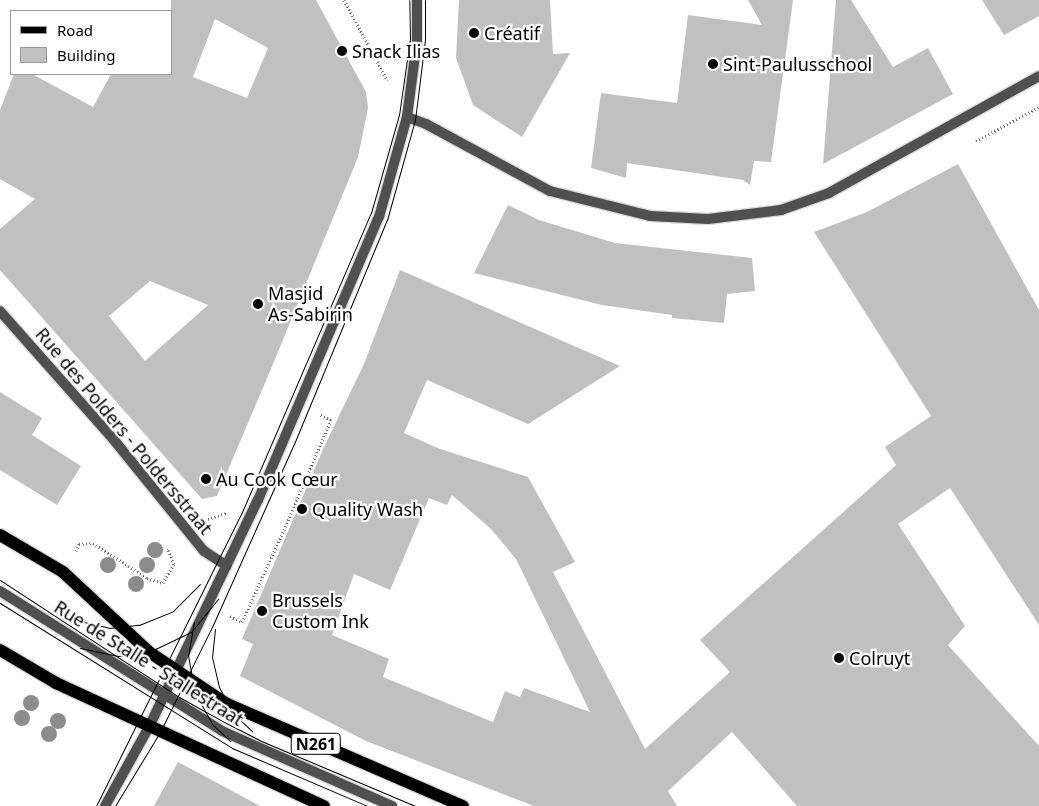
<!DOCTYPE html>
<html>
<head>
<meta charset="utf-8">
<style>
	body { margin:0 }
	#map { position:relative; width:1039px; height:806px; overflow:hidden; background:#fff; font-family:"Noto Sans",sans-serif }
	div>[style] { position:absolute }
	.building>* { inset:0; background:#c0c0c0 }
	.path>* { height:3px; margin-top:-1.5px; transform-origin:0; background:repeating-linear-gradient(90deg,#727272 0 1px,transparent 0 3.5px) }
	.roads { filter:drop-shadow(1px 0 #dbdbdb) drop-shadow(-1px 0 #dbdbdb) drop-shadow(0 1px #dbdbdb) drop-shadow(0 -1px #dbdbdb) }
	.service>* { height:10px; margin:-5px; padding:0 5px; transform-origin:5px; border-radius:5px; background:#505050 }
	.minor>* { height:10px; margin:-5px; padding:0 5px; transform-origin:5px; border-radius:5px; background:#505050 }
	.tertiary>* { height:10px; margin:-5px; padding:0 5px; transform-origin:5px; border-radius:5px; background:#505050 }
	.primary>* { height:12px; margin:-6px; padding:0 6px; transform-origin:6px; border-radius:6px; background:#000 }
	.tram>* { height:1px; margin:-0.5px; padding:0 0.5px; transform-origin:0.5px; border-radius:0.5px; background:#000 }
	.trees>* { width:16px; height:16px; margin:-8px; border-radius:50%; background:#8c8c8c }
	.dots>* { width:14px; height:14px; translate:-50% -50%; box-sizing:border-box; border:2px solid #fff; border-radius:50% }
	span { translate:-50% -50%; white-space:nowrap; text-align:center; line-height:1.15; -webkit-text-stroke:4.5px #fff; paint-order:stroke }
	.shield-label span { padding:1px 4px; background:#fff; border:1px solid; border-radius:4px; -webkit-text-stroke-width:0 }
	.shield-label { font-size:16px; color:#000; font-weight:700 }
	.poi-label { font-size:18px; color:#000 }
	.left { translate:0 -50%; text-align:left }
	.street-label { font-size:18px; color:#000 }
	.legend { position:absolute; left:10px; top:10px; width:162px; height:65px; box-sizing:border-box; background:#fff; border:1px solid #999; margin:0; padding:6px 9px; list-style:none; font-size:15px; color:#000 }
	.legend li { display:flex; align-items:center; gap:10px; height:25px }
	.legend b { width:25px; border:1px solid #999 }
</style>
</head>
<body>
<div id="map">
	<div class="building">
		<i style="clip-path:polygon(evenodd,171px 0,316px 0,366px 92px,368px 108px,358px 157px,273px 364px,217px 496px,202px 499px,0 270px,0 229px,35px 199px,0 179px,0 110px,14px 74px,32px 74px,93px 107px,111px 74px,171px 74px,171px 0,215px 19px,268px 48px,247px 98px,193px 77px,215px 19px,171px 0,150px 281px,208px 305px,145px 361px,109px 316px,150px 281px)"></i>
		<i style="clip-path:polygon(459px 0,550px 0,553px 54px,570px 53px,522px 137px,473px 105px,456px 58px)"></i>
		<i style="clip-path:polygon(748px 0,793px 0,771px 162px,754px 161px,750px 185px,743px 180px,627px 163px,626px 178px,591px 168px,601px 93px,677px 103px,688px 15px,762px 25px)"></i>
		<i style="clip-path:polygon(836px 0,851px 0,893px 67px,928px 48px,953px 94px,823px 164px)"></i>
		<i style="clip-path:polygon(982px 0,1039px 0,1039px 16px,1004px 35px)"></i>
		<i style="clip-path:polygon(evenodd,958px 164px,1039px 310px,1039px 625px,950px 488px,898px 524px,965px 626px,948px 645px,1039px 746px,1039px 806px,797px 806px,732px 732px,668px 791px,677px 806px,534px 806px,366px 741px,240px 676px,253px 644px,242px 639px,324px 447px,364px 364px,400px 270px,620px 366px,528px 424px,427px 380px,404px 433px,440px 449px,528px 477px,575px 562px,553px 572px,645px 749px,730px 672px,700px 640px,896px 465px,885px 447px,931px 416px,814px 232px,867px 212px,958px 164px,452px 495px,491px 529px,516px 559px,590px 712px,524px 688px,520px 697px,505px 691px,493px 722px,383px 677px,389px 659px,332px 635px,354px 574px,390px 590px,429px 498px,447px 505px,452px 495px)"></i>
		<i style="clip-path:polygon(508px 205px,539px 220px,615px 243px,752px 258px,755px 291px,727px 294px,724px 323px,672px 318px,672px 315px,602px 305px,474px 273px)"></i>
		<i style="clip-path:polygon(0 392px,42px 418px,32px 435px,81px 466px,57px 505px,0 470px)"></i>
		<i style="clip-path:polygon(178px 762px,260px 806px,154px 806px)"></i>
	</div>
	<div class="path">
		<i style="left:344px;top:0;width:91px;rotate:61.7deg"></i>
		<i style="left:976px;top:141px;width:72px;rotate:-28.4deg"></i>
		<i style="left:208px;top:519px;width:19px;rotate:-18deg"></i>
		<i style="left:76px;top:551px;width:8px;rotate:-67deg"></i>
		<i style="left:79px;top:544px;width:14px;rotate:-4deg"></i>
		<i style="left:93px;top:543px;width:64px;rotate:32.9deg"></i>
		<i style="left:147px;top:578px;width:17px;rotate:17deg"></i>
		<i style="left:163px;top:583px;width:22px;rotate:-60deg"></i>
		<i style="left:174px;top:564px;width:15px;rotate:-113deg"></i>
		<i style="left:168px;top:550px;width:3px;rotate:-45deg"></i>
		<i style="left:230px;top:616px;width:13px;rotate:27deg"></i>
		<i style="left:242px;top:622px;width:101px;rotate:-65.5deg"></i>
		<i style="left:284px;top:530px;width:120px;rotate:-66.9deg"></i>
		<i style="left:331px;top:420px;width:13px;rotate:-153deg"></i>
	</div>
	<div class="roads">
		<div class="service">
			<i style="left:0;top:591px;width:262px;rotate:32.2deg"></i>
			<i style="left:222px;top:731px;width:186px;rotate:23.8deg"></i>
		</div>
		<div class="minor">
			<i style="left:407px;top:117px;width:20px;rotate:20deg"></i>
			<i style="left:426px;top:124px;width:141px;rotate:28.4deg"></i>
			<i style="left:550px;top:191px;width:103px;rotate:14deg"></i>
			<i style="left:650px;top:216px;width:58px;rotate:3deg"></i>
			<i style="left:708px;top:219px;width:74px;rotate:-7deg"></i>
			<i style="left:781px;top:210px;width:51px;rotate:-19.5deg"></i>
			<i style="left:829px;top:193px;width:240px;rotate:-29.1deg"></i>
			<i style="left:0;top:311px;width:172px;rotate:48.5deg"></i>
			<i style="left:114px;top:440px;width:143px;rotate:51deg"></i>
			<i style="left:204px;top:551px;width:27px;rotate:33deg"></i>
		</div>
		<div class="tertiary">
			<i style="left:105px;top:806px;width:90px;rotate:-60.9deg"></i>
			<i style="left:149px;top:727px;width:252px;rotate:-64.4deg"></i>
			<i style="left:258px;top:500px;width:308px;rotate:-66.9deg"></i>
			<i style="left:379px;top:217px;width:104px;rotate:-74.4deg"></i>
			<i style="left:407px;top:117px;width:78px;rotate:-82.6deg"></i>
			<i style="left:417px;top:40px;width:40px;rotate:-90deg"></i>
		</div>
		<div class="primary">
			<i style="left:0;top:535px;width:73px;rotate:30.4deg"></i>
			<i style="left:63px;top:572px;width:117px;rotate:42.9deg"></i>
			<i style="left:149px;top:652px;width:94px;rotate:33.7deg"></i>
			<i style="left:227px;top:704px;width:257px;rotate:23.4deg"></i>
			<i style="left:0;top:650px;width:65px;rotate:30.5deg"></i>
			<i style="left:56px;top:683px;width:295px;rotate:24.7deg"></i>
		</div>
	</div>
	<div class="tram">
		<i style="left:0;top:580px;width:214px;rotate:33.2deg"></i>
		<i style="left:179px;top:697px;width:54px;rotate:29deg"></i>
		<i style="left:226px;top:723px;width:37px;rotate:27deg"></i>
		<i style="left:259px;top:740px;width:169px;rotate:22.9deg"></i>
		<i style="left:0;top:603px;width:274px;rotate:32deg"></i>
		<i style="left:232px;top:748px;width:147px;rotate:23.2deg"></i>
		<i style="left:71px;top:619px;width:39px;rotate:13deg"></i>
		<i style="left:109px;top:628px;width:30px;rotate:-6deg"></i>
		<i style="left:139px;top:625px;width:37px;rotate:-22deg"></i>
		<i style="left:173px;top:611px;width:38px;rotate:-45deg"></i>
		<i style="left:194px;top:622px;width:34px;rotate:100deg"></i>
		<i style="left:188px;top:655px;width:39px;rotate:80deg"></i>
		<i style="left:195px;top:693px;width:35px;rotate:61deg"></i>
		<i style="left:212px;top:724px;width:25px;rotate:43deg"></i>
		<i style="left:215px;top:629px;width:28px;rotate:96deg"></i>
		<i style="left:212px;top:657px;width:31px;rotate:77deg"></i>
		<i style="left:219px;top:687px;width:28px;rotate:63deg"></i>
		<i style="left:232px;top:712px;width:28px;rotate:44deg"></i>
		<i style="left:80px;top:648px;width:39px;rotate:12deg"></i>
		<i style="left:118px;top:656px;width:31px;rotate:-7deg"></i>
		<i style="left:149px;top:652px;width:47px;rotate:-25.5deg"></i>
		<i style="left:191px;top:632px;width:43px;rotate:-50.7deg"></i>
		<i style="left:96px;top:806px;width:328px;rotate:-63.6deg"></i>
		<i style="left:242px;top:512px;width:326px;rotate:-66.7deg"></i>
		<i style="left:371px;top:213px;width:102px;rotate:-74.1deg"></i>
		<i style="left:399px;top:115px;width:77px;rotate:-81.8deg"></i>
		<i style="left:410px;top:39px;width:39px;rotate:-91deg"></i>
		<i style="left:115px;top:806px;width:87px;rotate:-58.7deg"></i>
		<i style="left:160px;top:732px;width:117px;rotate:-63.7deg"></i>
		<i style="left:212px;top:627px;width:201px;rotate:-65.9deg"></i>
		<i style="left:294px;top:444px;width:243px;rotate:-67.5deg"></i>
		<i style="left:387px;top:220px;width:104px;rotate:-74.4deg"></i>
		<i style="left:415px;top:120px;width:81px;rotate:-82.9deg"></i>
		<i style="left:425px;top:40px;width:40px;rotate:-90deg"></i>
	</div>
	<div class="trees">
		<i style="left:155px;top:550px"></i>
		<i style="left:108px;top:565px"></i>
		<i style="left:147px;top:565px"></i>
		<i style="left:136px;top:584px"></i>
		<i style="left:31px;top:703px"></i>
		<i style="left:22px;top:718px"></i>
		<i style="left:58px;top:721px"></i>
		<i style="left:49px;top:734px"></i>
	</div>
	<div class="dots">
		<i style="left:474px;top:33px;background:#000"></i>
		<i style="left:342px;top:51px;background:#000"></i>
		<i style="left:713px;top:64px;background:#000"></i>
		<i style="left:258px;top:304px;background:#000"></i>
		<i style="left:206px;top:479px;background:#000"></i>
		<i style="left:302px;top:509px;background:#000"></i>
		<i style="left:262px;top:611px;background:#000"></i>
		<i style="left:839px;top:658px;background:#000"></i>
	</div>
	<div class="shield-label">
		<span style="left:316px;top:744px">N261</span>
	</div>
	<div class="poi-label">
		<span class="left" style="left:484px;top:33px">Créatif</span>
		<span class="left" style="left:352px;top:51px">Snack Ilias</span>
		<span class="left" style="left:723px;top:64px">Sint-Paulusschool</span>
		<span class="left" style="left:268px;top:304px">Masjid<br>As-Sabirin</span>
		<span class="left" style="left:216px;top:479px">Au Cook Cœur</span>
		<span class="left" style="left:312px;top:509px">Quality Wash</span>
		<span class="left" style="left:272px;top:611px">Brussels<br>Custom Ink</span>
		<span class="left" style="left:849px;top:658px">Colruyt</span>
	</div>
	<div class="street-label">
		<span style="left:124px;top:431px;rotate:50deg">Rue des Polders - Poldersstraat</span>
		<span style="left:149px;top:663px;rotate:32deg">Rue de Stalle - Stallestraat</span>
	</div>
	<ul class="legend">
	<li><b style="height:6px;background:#000"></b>Road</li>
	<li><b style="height:14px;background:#c0c0c0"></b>Building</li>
	</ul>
</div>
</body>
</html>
